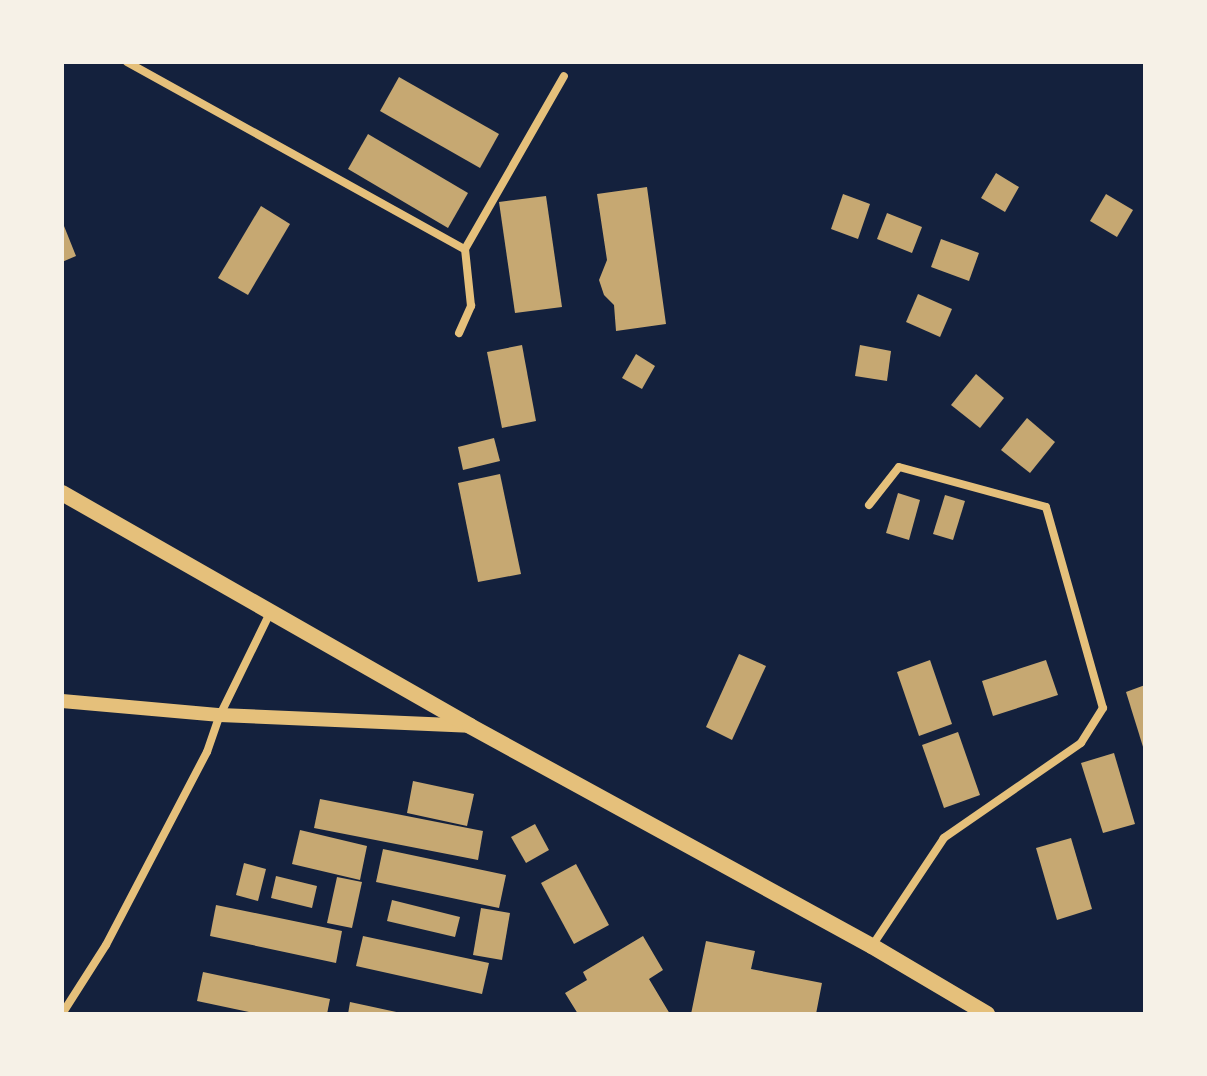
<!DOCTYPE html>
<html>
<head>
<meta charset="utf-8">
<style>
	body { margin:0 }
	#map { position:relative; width:1207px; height:1076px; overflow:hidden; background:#14213d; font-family:Bitter,serif }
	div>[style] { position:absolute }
	.building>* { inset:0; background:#c6a872 }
	.minor>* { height:8px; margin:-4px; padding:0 4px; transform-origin:4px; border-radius:4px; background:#e5c07b }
	.tertiary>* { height:14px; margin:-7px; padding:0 7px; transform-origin:7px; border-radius:7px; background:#e5c07b }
	.secondary>* { height:16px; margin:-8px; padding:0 8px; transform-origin:8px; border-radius:8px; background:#e5c07b }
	span { translate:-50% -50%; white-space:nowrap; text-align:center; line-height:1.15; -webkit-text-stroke:6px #f6f1e7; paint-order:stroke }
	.frame { position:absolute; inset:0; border:64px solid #f6f1e7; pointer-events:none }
</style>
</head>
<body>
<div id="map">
	<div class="building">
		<i style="clip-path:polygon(399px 77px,499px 134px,480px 168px,380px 111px)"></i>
		<i style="clip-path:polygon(368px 134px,468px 193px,448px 228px,348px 169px)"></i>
		<i style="clip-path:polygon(996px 173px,1019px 187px,1005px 212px,981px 198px)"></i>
		<i style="clip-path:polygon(647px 187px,666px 324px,616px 331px,614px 305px,604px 295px,599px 280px,607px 260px,597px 194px)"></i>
		<i style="clip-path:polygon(843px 194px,870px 204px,858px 239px,831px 229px)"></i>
		<i style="clip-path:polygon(1106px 194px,1133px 210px,1117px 237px,1090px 221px)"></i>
		<i style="clip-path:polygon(546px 196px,562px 307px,515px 313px,499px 202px)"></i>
		<i style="clip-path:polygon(261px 206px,290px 224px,248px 295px,218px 278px)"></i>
		<i style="clip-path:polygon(887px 213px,922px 227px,912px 253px,877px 239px)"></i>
		<i style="clip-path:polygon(62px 221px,76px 256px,62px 262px)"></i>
		<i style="clip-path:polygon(941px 239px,979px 253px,969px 281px,931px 267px)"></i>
		<i style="clip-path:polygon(918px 294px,952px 309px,940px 337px,906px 322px)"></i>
		<i style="clip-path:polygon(522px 345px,536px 421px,502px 428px,487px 352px)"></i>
		<i style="clip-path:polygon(860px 345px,891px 351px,887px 381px,855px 376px)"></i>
		<i style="clip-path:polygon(636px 354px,655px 366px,642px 389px,622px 378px)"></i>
		<i style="clip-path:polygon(976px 374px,1004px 398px,980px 428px,951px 405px)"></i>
		<i style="clip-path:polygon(1027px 418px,1055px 442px,1030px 473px,1001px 450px)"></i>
		<i style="clip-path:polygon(494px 438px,500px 461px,463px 470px,458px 447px)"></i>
		<i style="clip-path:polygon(500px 474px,521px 574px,478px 582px,458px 483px)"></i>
		<i style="clip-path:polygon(898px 493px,920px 500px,909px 540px,886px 533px)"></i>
		<i style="clip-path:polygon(945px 495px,965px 501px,953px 540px,933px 534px)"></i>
		<i style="clip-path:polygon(739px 654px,766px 666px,732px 740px,706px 727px)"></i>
		<i style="clip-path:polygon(930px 660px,952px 724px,919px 736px,897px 672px)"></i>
		<i style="clip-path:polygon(1046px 660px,1058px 695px,993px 716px,982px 681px)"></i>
		<i style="clip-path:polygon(1145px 685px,1145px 750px,1144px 750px,1126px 692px)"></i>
		<i style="clip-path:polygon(958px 732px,980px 795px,944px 808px,922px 745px)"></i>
		<i style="clip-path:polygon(1114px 753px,1135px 824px,1103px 833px,1081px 763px)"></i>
		<i style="clip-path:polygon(413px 781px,474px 794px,467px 826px,407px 813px)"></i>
		<i style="clip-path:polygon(320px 799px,483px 831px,478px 860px,314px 828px)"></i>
		<i style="clip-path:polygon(535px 824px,549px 850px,526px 863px,511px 837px)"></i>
		<i style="clip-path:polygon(300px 830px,367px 846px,360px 880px,292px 864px)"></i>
		<i style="clip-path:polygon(1071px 838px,1092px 909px,1057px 920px,1036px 848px)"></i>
		<i style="clip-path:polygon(383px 849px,506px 875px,499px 908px,376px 882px)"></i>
		<i style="clip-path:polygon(244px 863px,266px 869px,258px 901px,236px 895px)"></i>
		<i style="clip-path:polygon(576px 864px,609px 925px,574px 944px,541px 883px)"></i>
		<i style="clip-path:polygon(276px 876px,317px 886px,312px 908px,271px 898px)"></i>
		<i style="clip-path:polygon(337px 877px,362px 882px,352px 928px,327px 923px)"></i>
		<i style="clip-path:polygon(392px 900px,460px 917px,455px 937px,387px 921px)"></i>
		<i style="clip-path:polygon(216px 905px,342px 931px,336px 963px,210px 936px)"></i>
		<i style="clip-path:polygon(481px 908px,510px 913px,502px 960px,473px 955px)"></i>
		<i style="clip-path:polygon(363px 936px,489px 963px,482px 994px,356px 966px)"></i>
		<i style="clip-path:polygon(643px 936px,663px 970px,649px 979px,670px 1014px,578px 1014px,565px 993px,587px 980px,583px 972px)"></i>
		<i style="clip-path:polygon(706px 941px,755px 951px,751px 969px,822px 983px,816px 1014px,691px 1014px)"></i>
		<i style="clip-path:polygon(203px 972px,330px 999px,327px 1014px,258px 1014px,197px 1001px)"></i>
		<i style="clip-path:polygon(350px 1002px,401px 1013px,401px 1014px,348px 1014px)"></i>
	</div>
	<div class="minor">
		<i style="left:127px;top:62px;width:386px;rotate:29deg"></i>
		<i style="left:459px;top:333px;width:30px;rotate:-66deg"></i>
		<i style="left:471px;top:306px;width:57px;rotate:-96deg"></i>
		<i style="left:465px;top:249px;width:199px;rotate:-60.2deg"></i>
		<i style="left:869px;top:505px;width:48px;rotate:-51.7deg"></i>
		<i style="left:899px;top:467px;width:152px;rotate:15.2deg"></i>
		<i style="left:1046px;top:507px;width:209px;rotate:74.2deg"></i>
		<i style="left:1103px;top:708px;width:41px;rotate:122.2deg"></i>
		<i style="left:1081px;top:743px;width:167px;rotate:145.3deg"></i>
		<i style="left:944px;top:838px;width:130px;rotate:123.7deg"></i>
		<i style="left:62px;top:1014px;width:82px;rotate:-57.5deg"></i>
		<i style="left:106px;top:945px;width:218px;rotate:-62.4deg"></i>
		<i style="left:207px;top:752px;width:39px;rotate:-71deg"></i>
		<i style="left:220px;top:715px;width:116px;rotate:-63.9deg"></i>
	</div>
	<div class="tertiary">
		<i style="left:62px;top:701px;width:159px;rotate:5.1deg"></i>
		<i style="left:220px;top:715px;width:249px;rotate:2.5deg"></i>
	</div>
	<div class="secondary">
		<i style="left:62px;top:493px;width:470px;rotate:29.7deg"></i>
		<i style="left:470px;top:726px;width:458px;rotate:28.7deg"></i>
		<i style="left:872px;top:946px;width:134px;rotate:30.6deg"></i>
	</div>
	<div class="frame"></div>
</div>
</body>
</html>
